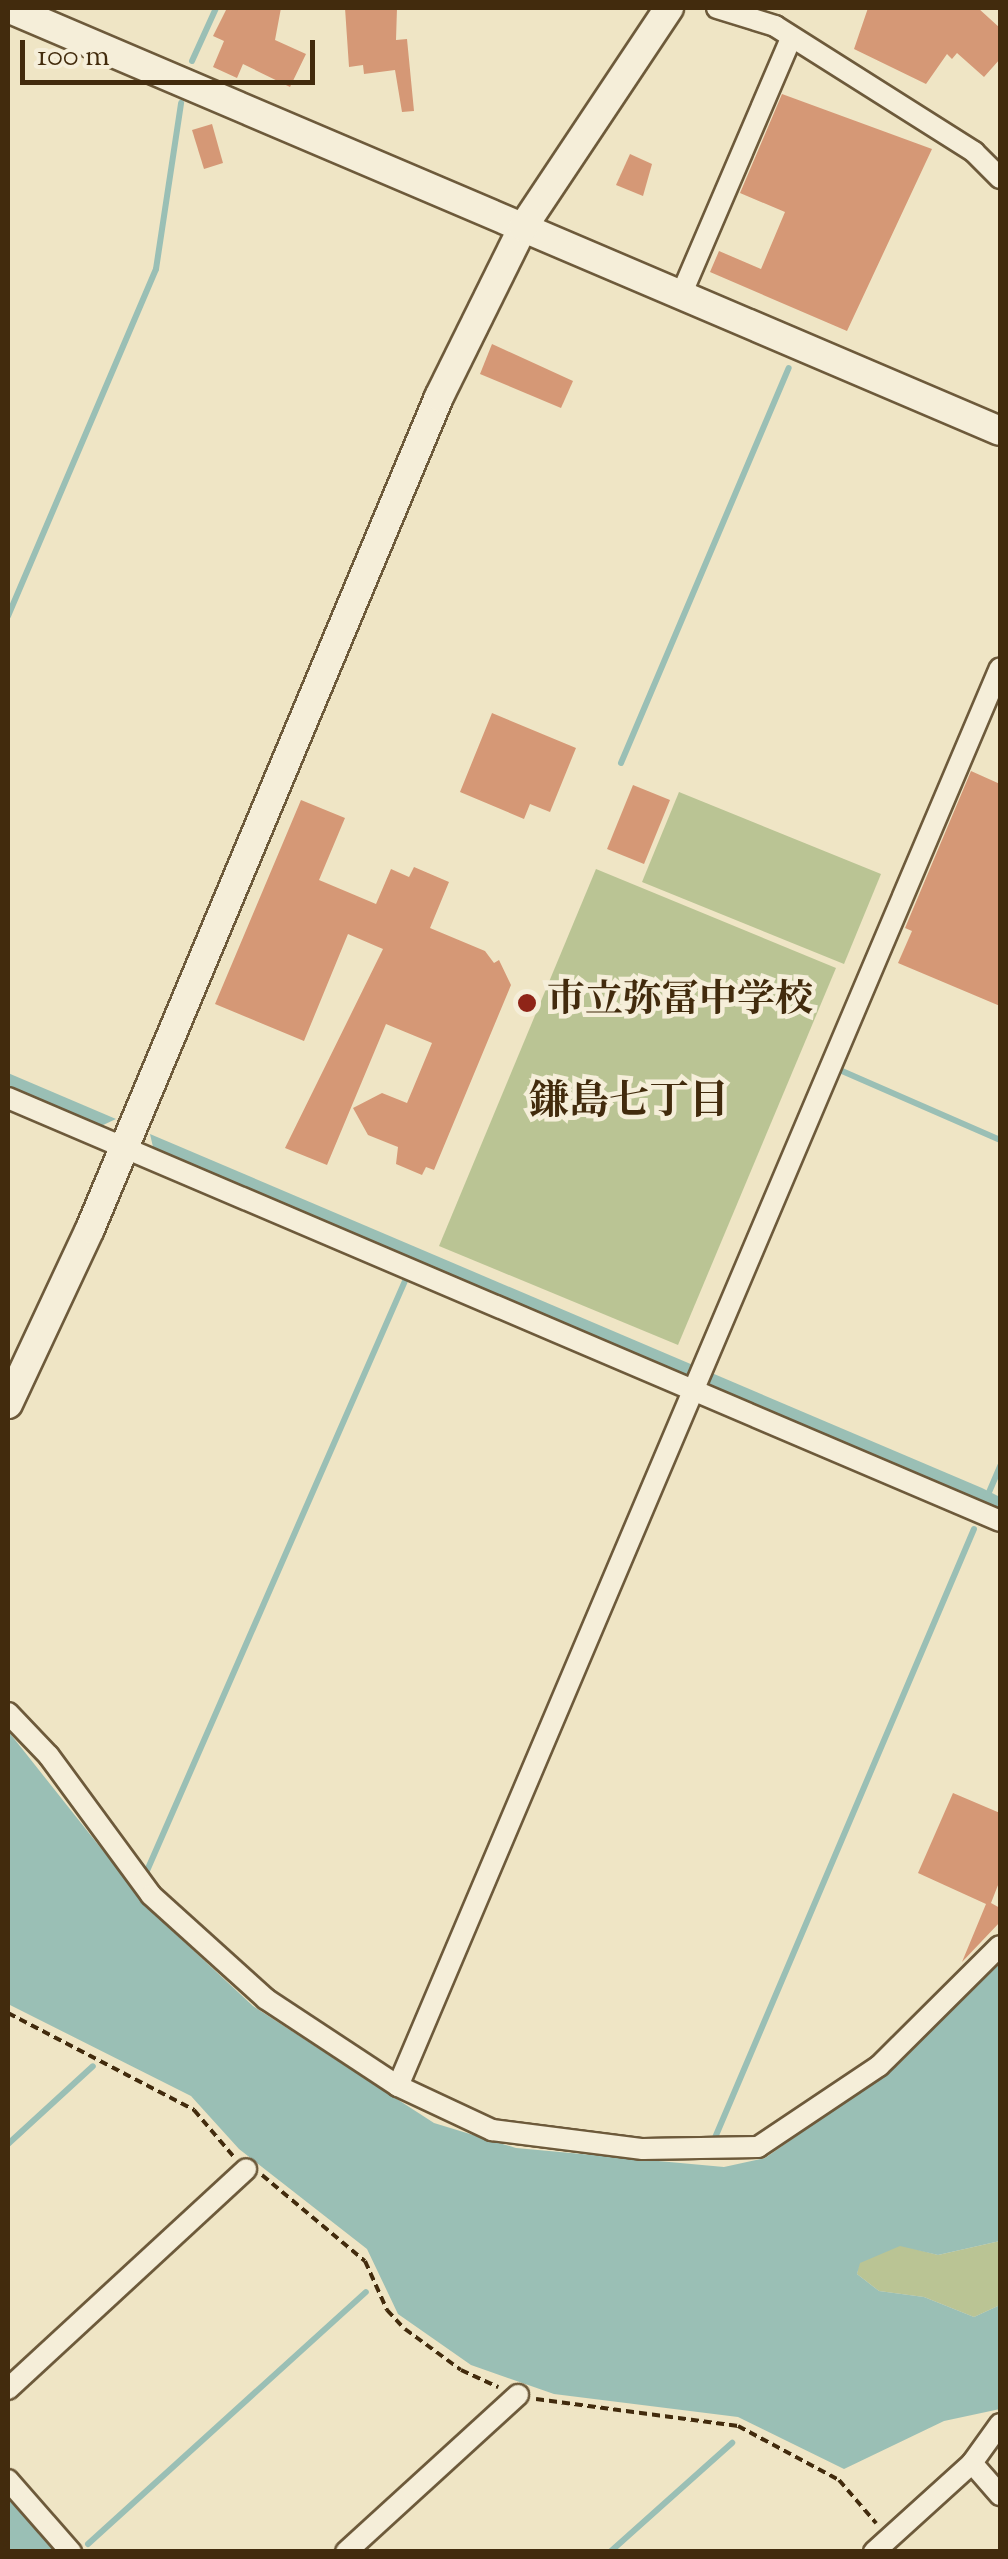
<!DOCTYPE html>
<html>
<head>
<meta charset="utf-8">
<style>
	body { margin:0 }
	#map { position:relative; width:1008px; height:2559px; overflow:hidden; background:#efe5c5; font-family:"Sorts Mill Goudy","Noto Serif JP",serif }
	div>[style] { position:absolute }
	.green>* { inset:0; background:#bac494 }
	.water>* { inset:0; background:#9abfb5 }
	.stream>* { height:6px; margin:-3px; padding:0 3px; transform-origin:3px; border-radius:3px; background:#9abfb5 }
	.building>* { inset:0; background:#d59876 }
	.path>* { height:4px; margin-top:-2px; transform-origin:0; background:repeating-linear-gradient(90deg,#422b0d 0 8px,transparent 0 13px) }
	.roads { filter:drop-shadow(2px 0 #6d5a3b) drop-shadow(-2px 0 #6d5a3b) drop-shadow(0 2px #6d5a3b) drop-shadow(0 -2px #6d5a3b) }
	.street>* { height:20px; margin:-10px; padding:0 10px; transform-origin:10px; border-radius:10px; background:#f5eed9 }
	.secondary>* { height:28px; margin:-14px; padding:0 14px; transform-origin:14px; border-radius:14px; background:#f5eed9 }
	.dots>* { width:28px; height:28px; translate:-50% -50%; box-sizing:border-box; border:5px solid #f5eed9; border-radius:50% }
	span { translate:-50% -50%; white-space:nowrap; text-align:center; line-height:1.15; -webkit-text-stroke:9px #f5eed9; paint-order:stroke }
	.poi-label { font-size:38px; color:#422b0d; font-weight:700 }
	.left { translate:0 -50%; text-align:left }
	.neighbourhood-label { font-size:40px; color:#422b0d; font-weight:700 }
	.frame { position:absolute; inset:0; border:10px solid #422b0d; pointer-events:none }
	.scale { position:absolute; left:20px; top:40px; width:295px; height:45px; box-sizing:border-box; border:5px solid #422b0d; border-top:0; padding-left:12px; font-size:30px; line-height:35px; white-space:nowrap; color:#422b0d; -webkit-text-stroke:8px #f5eed9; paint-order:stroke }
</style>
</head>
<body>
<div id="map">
	<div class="green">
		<i style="clip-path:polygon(679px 792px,881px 874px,844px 964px,642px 882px)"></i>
		<i style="clip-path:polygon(596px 869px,836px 968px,678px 1345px,439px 1246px)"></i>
		<i style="clip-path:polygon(1000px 2241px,1000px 2305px,974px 2317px,924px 2297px,879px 2291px,857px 2274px,859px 2263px,879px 2250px,900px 2245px,938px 2255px)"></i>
	</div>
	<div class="water">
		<i style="clip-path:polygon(8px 1073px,116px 1119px,101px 1126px,8px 1086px)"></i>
		<i style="clip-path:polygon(150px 1134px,982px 1488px,1000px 1497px,1000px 1511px,224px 1182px,153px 1147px)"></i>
		<i style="clip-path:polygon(8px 1731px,150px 1910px,253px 2006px,434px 2123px,516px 2148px,724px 2167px,765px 2158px,898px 2065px,1000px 1962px,1000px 2241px,938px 2255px,900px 2246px,860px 2263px,857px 2274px,879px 2291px,924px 2297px,974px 2317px,1000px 2305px,1000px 2409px,944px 2421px,844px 2469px,738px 2417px,554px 2394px,471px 2365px,398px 2314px,367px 2249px,239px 2149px,191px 2096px,8px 2004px)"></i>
		<i style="clip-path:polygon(8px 2497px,55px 2551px,8px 2551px)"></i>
	</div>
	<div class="stream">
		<i style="left:192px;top:61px;width:58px;rotate:-65.6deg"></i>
		<i style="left:8px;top:616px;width:377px;rotate:-66.9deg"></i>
		<i style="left:156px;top:269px;width:168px;rotate:-81.4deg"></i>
		<i style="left:621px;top:763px;width:429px;rotate:-67deg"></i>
		<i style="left:842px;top:1071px;width:172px;rotate:23.6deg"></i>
		<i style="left:987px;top:1497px;width:34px;rotate:-67deg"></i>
		<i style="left:146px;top:1873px;width:646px;rotate:-66.37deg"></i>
		<i style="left:714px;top:2140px;width:664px;rotate:-66.95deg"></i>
		<i style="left:8px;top:2144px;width:115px;rotate:-42.5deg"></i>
		<i style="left:88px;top:2544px;width:375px;rotate:-42.2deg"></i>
		<i style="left:610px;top:2552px;width:164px;rotate:-41.8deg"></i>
	</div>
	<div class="building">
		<i style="clip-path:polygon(227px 8px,281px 8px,275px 40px,306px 54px,290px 87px,243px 64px,237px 78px,213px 67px,224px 41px,213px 36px)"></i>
		<i style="clip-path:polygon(345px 8px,397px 8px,396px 40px,407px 39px,414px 111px,402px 112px,395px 70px,364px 74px,363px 65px,349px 67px)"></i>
		<i style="clip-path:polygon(868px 8px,978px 8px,1000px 28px,1000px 59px,984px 77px,957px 53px,952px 59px,947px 54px,926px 84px,854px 49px)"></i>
		<i style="clip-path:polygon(782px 94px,932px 149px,847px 331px,710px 272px,719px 251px,761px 269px,785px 212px,740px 193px)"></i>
		<i style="clip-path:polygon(212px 124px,223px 163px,204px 169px,192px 130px)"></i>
		<i style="clip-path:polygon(630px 154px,652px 164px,643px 196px,616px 185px)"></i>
		<i style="clip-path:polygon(492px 344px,573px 381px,561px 408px,480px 374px)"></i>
		<i style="clip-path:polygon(492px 713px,576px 748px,550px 812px,530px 804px,524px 819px,460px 792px)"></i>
		<i style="clip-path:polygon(971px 771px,1000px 784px,1000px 1006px,898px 963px,912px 931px,905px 928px)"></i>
		<i style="clip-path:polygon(633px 785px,670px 800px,644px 864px,607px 849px)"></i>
		<i style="clip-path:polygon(301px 800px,345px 818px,319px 880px,376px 904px,391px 869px,409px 877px,414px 867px,449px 882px,430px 928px,485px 951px,494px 963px,499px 960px,511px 985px,434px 1170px,426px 1167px,422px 1175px,396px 1164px,398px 1147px,368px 1135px,353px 1108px,382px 1093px,407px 1103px,432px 1043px,386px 1024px,327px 1165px,285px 1148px,383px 949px,348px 934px,304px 1041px,215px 1004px)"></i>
		<i style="clip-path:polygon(953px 1793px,1000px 1813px,1000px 1880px,991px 1903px,1000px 1908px,1000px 1922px,962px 1962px,986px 1904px,918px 1873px)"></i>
	</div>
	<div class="path">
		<i style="left:8px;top:2013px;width:210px;rotate:27.5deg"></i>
		<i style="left:194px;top:2110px;width:62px;rotate:49.6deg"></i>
		<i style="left:262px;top:2175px;width:134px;rotate:39.9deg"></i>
		<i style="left:365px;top:2261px;width:54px;rotate:65.8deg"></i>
		<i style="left:387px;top:2310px;width:26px;rotate:47deg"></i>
		<i style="left:405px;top:2329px;width:69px;rotate:36.2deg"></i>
		<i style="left:461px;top:2370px;width:41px;rotate:24.7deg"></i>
		<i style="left:536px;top:2399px;width:204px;rotate:7.6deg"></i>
		<i style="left:738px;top:2426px;width:115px;rotate:28.1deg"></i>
		<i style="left:839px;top:2480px;width:57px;rotate:49.3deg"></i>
	</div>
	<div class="roads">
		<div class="street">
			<i style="left:717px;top:8px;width:61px;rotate:17.2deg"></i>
			<i style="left:775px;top:26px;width:236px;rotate:32.3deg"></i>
			<i style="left:974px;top:152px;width:37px;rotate:45deg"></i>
			<i style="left:681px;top:295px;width:280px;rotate:-66.8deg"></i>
			<i style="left:8px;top:1098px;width:1078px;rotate:23.09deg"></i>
			<i style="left:8px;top:1713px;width:59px;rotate:46.4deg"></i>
			<i style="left:49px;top:1756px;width:172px;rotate:53.7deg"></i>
			<i style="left:151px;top:1895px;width:155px;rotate:42.1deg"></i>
			<i style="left:266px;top:1999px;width:158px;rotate:33.4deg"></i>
			<i style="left:398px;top:2086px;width:104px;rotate:25.1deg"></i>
			<i style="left:492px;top:2130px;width:152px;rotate:7.2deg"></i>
			<i style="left:643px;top:2149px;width:115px;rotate:-1deg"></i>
			<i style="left:758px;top:2147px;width:146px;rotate:-33.8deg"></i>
			<i style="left:879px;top:2066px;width:170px;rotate:-44.8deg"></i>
			<i style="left:398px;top:2086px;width:1540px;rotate:-67deg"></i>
			<i style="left:8px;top:2389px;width:324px;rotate:-42.7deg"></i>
			<i style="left:972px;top:2463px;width:43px;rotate:48.8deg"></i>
			<i style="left:8px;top:2480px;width:96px;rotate:48.8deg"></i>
			<i style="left:346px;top:2552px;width:233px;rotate:-42.4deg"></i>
			<i style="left:874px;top:2552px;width:132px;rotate:-42.2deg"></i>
			<i style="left:972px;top:2463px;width:48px;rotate:-54.3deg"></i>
		</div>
		<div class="secondary">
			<i style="left:8px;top:8px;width:1078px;rotate:23.09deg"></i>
			<i style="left:8px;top:1404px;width:193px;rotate:-64.9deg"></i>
			<i style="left:90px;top:1229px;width:902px;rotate:-67.24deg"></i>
			<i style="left:439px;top:397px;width:190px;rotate:-63.7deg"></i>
			<i style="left:523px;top:227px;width:263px;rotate:-56.3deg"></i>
		</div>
	</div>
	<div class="dots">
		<i style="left:527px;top:1003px;background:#8f2418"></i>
	</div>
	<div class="poi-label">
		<span class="left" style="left:547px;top:1003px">市立弥冨中学校</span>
	</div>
	<div class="neighbourhood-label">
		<span style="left:629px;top:1104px">鎌島七丁目</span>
	</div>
	<div class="frame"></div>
	<div class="scale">100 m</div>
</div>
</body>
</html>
